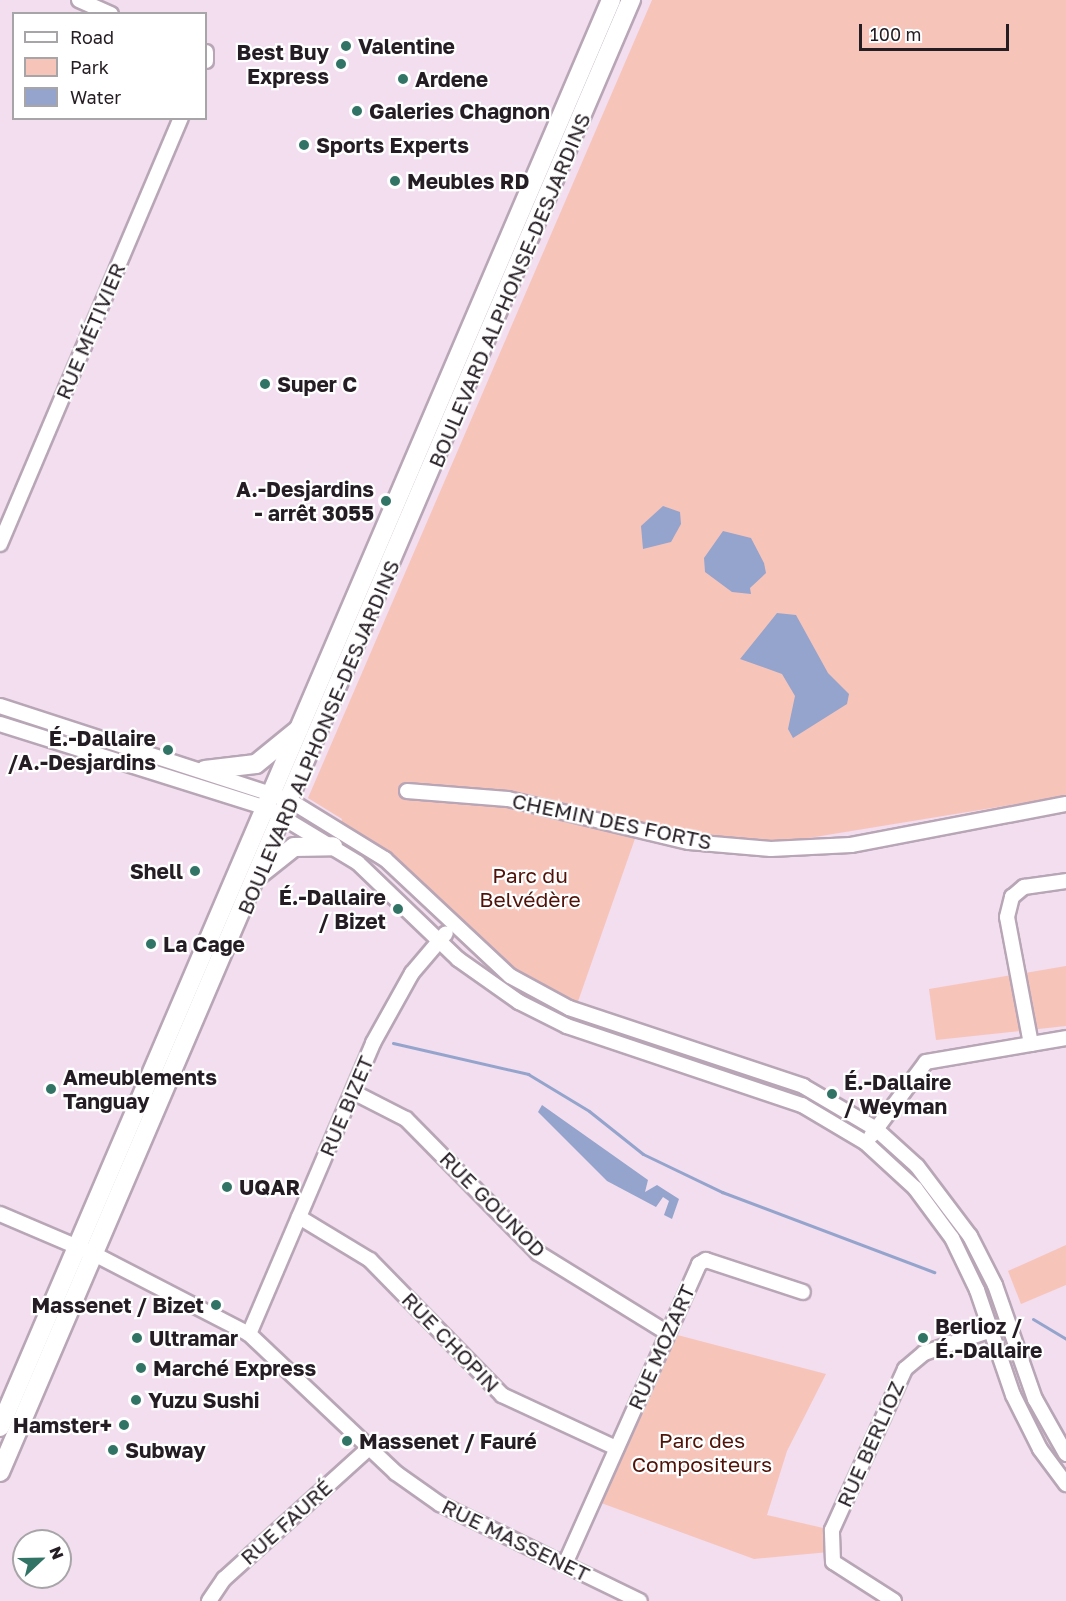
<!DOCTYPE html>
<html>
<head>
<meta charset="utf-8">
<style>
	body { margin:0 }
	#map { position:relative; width:1066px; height:1601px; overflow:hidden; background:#f2deef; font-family:"Golos Text",sans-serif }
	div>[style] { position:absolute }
	.green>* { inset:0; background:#f7c4ba }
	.water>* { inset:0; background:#94a4cc }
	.stream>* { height:3px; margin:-1.5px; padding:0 1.5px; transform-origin:1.5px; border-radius:1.5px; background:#94a4cc }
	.roads { filter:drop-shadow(2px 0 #b8a6b6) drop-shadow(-2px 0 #b8a6b6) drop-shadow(0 2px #b8a6b6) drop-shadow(0 -2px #b8a6b6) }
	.minor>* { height:14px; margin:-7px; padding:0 7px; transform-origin:7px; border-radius:7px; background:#fff }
	.major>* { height:18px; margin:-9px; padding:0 9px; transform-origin:9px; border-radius:9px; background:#fff }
	.dots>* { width:16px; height:16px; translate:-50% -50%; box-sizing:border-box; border:3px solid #fff; border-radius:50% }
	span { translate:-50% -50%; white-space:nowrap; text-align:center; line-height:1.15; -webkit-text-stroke:4.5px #fff; paint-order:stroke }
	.poi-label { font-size:21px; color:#241d23; font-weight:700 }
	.left { translate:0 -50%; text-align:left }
	.right { translate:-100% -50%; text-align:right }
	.street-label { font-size:21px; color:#241d23 }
	.park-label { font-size:21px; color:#4f1309 }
	.legend { position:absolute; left:12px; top:12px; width:195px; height:108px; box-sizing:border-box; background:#fff; border:2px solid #a7a5a7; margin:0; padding:8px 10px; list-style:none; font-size:18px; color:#241d23 }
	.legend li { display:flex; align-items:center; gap:12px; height:30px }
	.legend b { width:30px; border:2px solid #a7a5a7 }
	.north { position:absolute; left:12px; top:1529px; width:60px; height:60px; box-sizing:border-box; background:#fff; border:2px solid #a7a5a7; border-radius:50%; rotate:68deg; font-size:16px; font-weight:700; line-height:24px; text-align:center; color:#241d23 }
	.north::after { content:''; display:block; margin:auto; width:21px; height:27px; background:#317465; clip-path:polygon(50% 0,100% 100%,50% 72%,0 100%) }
	.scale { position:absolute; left:859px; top:24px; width:150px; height:27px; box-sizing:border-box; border:3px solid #241d23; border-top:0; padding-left:8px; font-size:18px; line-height:21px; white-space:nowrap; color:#241d23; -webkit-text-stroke:4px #fff; paint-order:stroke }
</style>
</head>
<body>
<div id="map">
	<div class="green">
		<i style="clip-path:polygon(652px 0,1066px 0,1066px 796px,772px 844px,638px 830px,575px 1010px,554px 1001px,453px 925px,339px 829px,342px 819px,308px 798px)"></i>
		<i style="clip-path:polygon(1066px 966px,1066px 1026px,936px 1040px,929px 989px)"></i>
		<i style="clip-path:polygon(1066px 1245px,1066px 1285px,1021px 1304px,1008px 1271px)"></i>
		<i style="clip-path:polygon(666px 1332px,826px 1374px,787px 1451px,767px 1515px,832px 1530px,829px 1552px,754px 1559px,593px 1500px)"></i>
	</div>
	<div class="water">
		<i style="clip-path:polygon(663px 506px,680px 512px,681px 524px,671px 542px,643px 549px,641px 526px)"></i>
		<i style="clip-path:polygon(723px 531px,751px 538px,764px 563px,766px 573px,750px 588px,751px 594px,732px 592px,705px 572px,704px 558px)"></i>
		<i style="clip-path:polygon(777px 613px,796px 615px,828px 673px,849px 694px,847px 704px,793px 738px,788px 729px,795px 696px,782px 674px,740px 659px)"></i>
		<i style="clip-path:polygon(542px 1105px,648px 1180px,645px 1192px,657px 1185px,679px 1199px,672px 1219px,664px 1215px,669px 1201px,663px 1197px,656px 1207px,607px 1181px,538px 1112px)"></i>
	</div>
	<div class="stream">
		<i style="left:393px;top:1043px;width:139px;rotate:12.9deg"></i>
		<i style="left:528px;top:1074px;width:71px;rotate:31.2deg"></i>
		<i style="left:589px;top:1111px;width:69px;rotate:38.5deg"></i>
		<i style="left:643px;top:1154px;width:88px;rotate:25.7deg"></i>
		<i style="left:722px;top:1192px;width:227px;rotate:20.7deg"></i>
		<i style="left:1033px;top:1319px;width:39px;rotate:31deg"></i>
	</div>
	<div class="roads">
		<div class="minor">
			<i style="left:79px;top:0;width:35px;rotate:24deg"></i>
			<i style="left:206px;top:52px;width:9px;rotate:90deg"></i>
			<i style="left:0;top:544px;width:463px;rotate:-67deg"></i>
			<i style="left:0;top:706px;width:304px;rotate:18deg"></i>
			<i style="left:289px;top:800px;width:113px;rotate:31.6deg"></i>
			<i style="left:385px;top:859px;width:171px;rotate:43.1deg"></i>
			<i style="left:510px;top:976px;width:67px;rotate:28.5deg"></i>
			<i style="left:569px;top:1008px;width:247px;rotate:18.4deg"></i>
			<i style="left:803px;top:1086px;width:85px;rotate:30.5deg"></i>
			<i style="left:876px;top:1129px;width:55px;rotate:42.1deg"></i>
			<i style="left:917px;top:1166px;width:88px;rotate:52.9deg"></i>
			<i style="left:970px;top:1236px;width:55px;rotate:63deg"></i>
			<i style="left:995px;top:1285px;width:121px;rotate:70.7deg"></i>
			<i style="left:1035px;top:1399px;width:63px;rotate:60.6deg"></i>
			<i style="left:0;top:724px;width:280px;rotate:17.5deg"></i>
			<i style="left:267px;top:808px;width:106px;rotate:31.1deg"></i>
			<i style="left:358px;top:863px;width:139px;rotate:43.8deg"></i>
			<i style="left:458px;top:959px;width:75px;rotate:35.2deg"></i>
			<i style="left:519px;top:1002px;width:54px;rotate:26.6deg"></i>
			<i style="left:567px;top:1026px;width:248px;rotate:18.6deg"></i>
			<i style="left:802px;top:1105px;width:74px;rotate:30.7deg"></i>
			<i style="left:866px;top:1143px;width:67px;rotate:42.6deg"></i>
			<i style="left:915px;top:1188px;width:62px;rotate:53.5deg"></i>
			<i style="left:952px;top:1238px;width:58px;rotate:64.3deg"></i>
			<i style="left:977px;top:1290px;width:111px;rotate:71.1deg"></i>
			<i style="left:1013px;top:1395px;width:60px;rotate:63.4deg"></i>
			<i style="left:1040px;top:1449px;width:44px;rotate:53.4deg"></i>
			<i style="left:407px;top:791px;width:101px;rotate:4.5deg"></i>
			<i style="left:508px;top:799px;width:186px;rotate:13.4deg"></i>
			<i style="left:689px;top:842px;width:82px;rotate:4.9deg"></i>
			<i style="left:771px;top:849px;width:80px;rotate:-2.9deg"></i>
			<i style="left:851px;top:845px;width:219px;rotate:-10.8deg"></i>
			<i style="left:1031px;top:1044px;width:129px;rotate:-100.7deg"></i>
			<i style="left:1007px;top:917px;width:21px;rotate:-76deg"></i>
			<i style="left:1012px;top:897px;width:16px;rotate:-40deg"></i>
			<i style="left:1024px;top:887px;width:42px;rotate:-8.1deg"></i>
			<i style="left:353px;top:1092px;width:59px;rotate:27deg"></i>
			<i style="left:406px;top:1119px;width:188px;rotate:45.4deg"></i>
			<i style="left:538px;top:1253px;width:150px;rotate:31.7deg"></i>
			<i style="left:871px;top:1136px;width:92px;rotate:-53.4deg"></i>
			<i style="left:926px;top:1062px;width:142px;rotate:-9.7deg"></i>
			<i style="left:0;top:1214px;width:104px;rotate:23.1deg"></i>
			<i style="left:96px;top:1255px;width:172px;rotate:27.3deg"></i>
			<i style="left:249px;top:1334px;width:202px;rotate:43.4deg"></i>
			<i style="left:396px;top:1473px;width:54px;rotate:35.2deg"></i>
			<i style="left:440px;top:1504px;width:222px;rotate:25.9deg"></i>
			<i style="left:299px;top:1217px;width:83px;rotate:31.2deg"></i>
			<i style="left:370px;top:1260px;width:189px;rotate:45.6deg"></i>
			<i style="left:502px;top:1395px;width:126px;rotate:24.9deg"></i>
			<i style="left:249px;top:1334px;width:316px;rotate:-66.9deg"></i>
			<i style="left:373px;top:1043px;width:80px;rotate:-60.9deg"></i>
			<i style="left:412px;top:973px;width:52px;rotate:-49.6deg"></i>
			<i style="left:565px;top:1564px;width:329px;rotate:-65.9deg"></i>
			<i style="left:699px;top:1264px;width:8px;rotate:-30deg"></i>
			<i style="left:706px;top:1260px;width:102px;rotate:18.3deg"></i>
			<i style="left:209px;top:1601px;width:27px;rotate:-56deg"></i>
			<i style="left:224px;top:1579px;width:195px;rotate:-42.1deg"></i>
			<i style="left:894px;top:1601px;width:72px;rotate:-147.4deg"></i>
			<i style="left:833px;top:1562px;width:32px;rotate:-92deg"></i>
			<i style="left:832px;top:1530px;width:177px;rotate:-65.6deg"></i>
			<i style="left:905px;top:1369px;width:25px;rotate:-40deg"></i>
			<i style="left:924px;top:1353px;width:80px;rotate:-18.9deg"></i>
		</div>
		<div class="major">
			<i style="left:205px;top:770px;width:51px;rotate:-6.7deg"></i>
			<i style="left:256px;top:764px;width:55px;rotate:-39.1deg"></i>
			<i style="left:260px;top:874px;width:43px;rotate:-38.5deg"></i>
			<i style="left:294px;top:847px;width:39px;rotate:-1deg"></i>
			<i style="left:0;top:1427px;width:1552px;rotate:-66.82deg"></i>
			<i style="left:0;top:1472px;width:1602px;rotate:-66.8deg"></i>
		</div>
	</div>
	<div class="dots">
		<i style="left:346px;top:46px;background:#317465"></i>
		<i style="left:341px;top:64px;background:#317465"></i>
		<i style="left:403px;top:79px;background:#317465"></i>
		<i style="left:357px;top:111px;background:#317465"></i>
		<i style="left:304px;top:145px;background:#317465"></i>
		<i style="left:395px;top:181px;background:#317465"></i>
		<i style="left:265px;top:384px;background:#317465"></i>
		<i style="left:386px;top:501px;background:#317465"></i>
		<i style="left:168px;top:750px;background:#317465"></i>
		<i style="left:195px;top:871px;background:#317465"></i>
		<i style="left:398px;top:909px;background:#317465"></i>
		<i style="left:151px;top:944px;background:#317465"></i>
		<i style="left:51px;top:1089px;background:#317465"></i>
		<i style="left:832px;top:1094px;background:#317465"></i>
		<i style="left:227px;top:1187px;background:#317465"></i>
		<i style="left:216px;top:1305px;background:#317465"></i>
		<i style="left:137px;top:1338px;background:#317465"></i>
		<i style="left:923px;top:1338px;background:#317465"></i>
		<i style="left:141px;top:1368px;background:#317465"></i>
		<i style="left:136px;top:1400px;background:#317465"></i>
		<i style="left:124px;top:1425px;background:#317465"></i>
		<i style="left:347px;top:1441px;background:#317465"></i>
		<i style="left:113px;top:1450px;background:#317465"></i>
	</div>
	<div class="poi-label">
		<span class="left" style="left:358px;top:46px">Valentine</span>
		<span class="right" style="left:329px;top:64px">Best Buy<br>Express</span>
		<span class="left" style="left:415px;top:79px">Ardene</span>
		<span class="left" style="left:369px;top:111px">Galeries Chagnon</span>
		<span class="left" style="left:316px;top:145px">Sports Experts</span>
		<span class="left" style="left:407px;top:181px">Meubles RD</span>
		<span class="left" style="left:277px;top:384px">Super C</span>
		<span class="right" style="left:374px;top:501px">A.-Desjardins<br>- arrêt 3055</span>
		<span class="right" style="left:156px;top:750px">É.-Dallaire<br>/A.-Desjardins</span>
		<span class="right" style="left:183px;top:871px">Shell</span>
		<span class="right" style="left:386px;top:909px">É.-Dallaire<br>/ Bizet</span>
		<span class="left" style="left:163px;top:944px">La Cage</span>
		<span class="left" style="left:63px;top:1089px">Ameublements<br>Tanguay</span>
		<span class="left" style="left:844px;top:1094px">É.-Dallaire<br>/ Weyman</span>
		<span class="left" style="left:239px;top:1187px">UQAR</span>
		<span class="right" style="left:204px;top:1305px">Massenet / Bizet</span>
		<span class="left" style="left:935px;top:1338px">Berlioz /<br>É.-Dallaire</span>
		<span class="left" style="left:149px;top:1338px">Ultramar</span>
		<span class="left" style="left:153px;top:1368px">Marché Express</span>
		<span class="left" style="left:148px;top:1400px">Yuzu Sushi</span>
		<span class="right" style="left:112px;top:1425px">Hamster+</span>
		<span class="left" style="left:359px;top:1441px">Massenet / Fauré</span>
		<span class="left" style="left:125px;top:1450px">Subway</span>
	</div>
	<div class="street-label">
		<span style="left:509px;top:290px;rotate:-67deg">BOULEVARD ALPHONSE-DESJARDINS</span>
		<span style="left:90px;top:331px;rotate:-67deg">RUE MÉTIVIER</span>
		<span style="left:318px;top:737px;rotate:-67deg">BOULEVARD ALPHONSE-DESJARDINS</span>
		<span style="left:612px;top:821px;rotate:12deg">CHEMIN DES FORTS</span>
		<span style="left:346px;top:1106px;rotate:-67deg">RUE BIZET</span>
		<span style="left:493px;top:1204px;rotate:45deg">RUE GOUNOD</span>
		<span style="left:451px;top:1342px;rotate:46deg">RUE CHOPIN</span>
		<span style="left:661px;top:1347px;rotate:-66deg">RUE MOZART</span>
		<span style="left:870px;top:1444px;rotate:-66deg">RUE BERLIOZ</span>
		<span style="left:286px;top:1522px;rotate:-42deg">RUE FAURÉ</span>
		<span style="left:516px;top:1540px;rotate:26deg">RUE MASSENET</span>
	</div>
	<div class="park-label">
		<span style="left:530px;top:887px">Parc du<br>Belvédère</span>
		<span style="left:702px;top:1452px">Parc des<br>Compositeurs</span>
	</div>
	<ul class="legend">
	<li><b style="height:8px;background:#fff"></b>Road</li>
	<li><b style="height:16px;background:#f7c4ba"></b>Park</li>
	<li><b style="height:16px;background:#94a4cc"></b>Water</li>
	</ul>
	<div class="north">N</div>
	<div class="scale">100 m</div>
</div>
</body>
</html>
